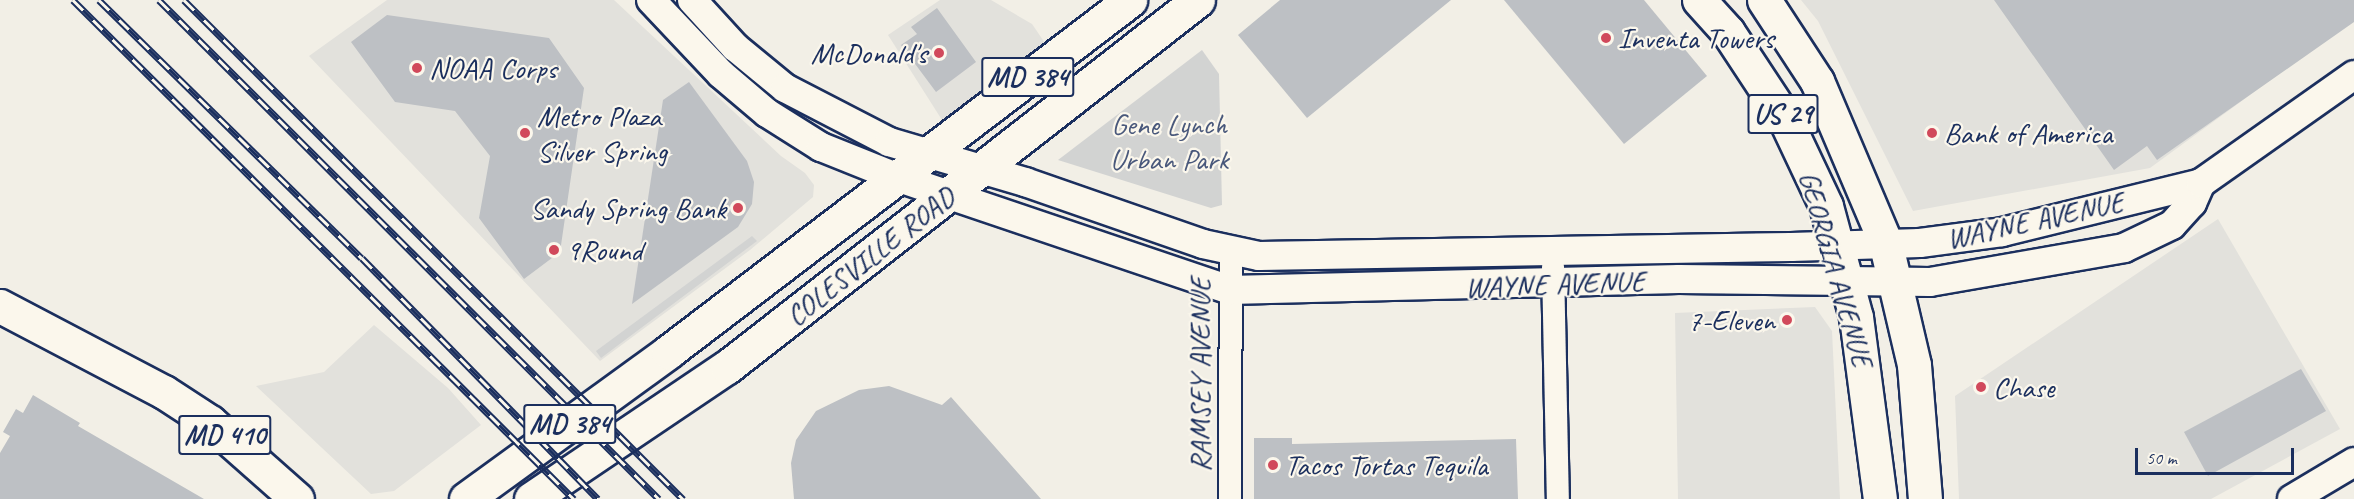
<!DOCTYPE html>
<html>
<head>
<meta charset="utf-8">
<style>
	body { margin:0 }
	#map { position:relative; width:2354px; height:499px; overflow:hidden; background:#f2efe6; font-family:Caveat,sans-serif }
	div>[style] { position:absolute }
	.built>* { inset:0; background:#e2e1dc }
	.green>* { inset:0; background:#d2d3d2 }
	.building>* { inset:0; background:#bdc0c4 }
	.roads { filter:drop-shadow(2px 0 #1b2f5e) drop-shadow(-2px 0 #1b2f5e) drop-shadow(0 2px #1b2f5e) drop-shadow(0 -2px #1b2f5e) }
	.minor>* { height:22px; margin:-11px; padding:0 11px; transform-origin:11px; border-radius:11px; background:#fbf7ec }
	.tertiary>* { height:28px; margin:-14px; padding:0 14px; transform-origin:14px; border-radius:14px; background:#fbf7ec }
	.primary>* { height:33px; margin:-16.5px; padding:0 16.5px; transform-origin:16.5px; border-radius:16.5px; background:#fbf7ec }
	.trunk>* { height:33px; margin:-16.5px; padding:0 16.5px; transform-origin:16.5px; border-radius:16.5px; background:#fbf7ec }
	.rail>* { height:7px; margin-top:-3.5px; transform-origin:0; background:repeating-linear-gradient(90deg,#fbf7ec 0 14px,#1b2f5e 0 28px); box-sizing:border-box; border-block:2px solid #1b2f5e }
	.dots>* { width:16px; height:16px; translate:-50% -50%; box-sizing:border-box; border:3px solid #fbf7ec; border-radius:50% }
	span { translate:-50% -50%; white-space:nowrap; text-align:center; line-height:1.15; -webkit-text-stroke:4.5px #fbf7ec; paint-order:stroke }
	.shield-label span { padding:2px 4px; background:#fbf7ec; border:2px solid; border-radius:4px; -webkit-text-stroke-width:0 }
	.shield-label { font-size:28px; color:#1b2f5e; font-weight:700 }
	.poi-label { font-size:30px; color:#1b2f5e }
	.left { translate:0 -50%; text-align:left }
	.right { translate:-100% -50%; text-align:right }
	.park-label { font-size:30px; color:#49587b }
	.street-label { font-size:30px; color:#1b2f5e }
	.scale { position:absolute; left:2135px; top:448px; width:159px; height:27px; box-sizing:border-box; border:3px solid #1b2f5e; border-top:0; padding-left:8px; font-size:18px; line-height:21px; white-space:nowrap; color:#1b2f5e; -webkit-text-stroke:4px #fbf7ec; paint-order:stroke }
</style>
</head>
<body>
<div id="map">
	<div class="built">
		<i style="clip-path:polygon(387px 0,614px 0,781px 156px,805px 173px,814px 185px,813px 197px,750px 250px,600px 361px,309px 56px)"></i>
		<i style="clip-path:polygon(940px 0,991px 0,1032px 24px,1045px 43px,942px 120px,888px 35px)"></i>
		<i style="clip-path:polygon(1801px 0,2354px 0,2354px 19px,2150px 168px,1913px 211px,1818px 21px)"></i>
		<i style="clip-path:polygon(2218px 219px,2340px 429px,2211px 499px,1959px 499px,1955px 396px)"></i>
		<i style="clip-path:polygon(1815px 307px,1832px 331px,1840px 499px,1678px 499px,1675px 313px)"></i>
		<i style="clip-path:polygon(374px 325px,448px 388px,481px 425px,394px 491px,371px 494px,256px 386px,324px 372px)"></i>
	</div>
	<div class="green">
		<i style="clip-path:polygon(1202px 50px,1219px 74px,1222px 205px,1211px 208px,1058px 160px)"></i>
		<i style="clip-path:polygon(752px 236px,757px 241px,601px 358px,596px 351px)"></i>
	</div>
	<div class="building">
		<i style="clip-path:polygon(1280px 0,1451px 0,1307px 118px,1238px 35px)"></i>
		<i style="clip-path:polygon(1504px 0,1644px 0,1707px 76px,1624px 144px)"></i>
		<i style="clip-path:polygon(1994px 0,2354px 0,2354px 22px,2157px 160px,2147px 146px,2114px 170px)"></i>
		<i style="clip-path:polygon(937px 8px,976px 62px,936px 92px,901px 45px,917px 34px,911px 27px)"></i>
		<i style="clip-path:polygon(387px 15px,549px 38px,584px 88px,560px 252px,524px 279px,479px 218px,490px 156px,455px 111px,395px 102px,351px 42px)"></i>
		<i style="clip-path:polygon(689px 82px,747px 161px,754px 182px,752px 204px,738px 227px,632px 304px,663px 100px)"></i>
		<i style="clip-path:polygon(2301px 369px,2326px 411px,2208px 476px,2184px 432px)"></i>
		<i style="clip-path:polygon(889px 386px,942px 405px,951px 397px,1041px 499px,794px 499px,791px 463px,796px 440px,816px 411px,859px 390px)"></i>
		<i style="clip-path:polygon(33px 395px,80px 423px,78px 426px,204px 499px,0 499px,0 453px,10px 436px,3px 432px,16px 409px,23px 413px)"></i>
		<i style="clip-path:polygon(1254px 438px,1292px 438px,1292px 444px,1516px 439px,1518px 499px,1254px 499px)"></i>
	</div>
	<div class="roads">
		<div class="minor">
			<i style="left:1553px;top:267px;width:232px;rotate:88.8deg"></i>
			<i style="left:1230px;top:499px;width:248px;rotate:-89.8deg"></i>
		</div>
		<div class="tertiary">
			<i style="left:651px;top:0;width:102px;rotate:46.6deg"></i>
			<i style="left:721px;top:74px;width:60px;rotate:40.3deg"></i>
			<i style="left:767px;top:113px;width:64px;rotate:32.2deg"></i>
			<i style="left:821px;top:147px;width:81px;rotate:21.8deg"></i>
			<i style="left:896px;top:177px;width:352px;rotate:18.7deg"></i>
			<i style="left:1229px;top:290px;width:450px;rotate:-1.4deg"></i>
			<i style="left:1679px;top:279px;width:251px;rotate:0.7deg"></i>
			<i style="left:1930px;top:282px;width:197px;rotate:-9.9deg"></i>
			<i style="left:2124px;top:248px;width:53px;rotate:-25.6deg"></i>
			<i style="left:2172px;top:225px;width:30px;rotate:-48deg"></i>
			<i style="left:2192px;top:203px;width:22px;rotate:-66deg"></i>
			<i style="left:692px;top:0;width:64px;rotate:47.5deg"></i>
			<i style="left:735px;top:47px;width:65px;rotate:39.4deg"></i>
			<i style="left:785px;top:88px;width:117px;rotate:27.4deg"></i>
			<i style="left:889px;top:142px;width:142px;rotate:16.4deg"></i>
			<i style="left:1025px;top:182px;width:188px;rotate:19.2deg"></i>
			<i style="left:1203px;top:244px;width:57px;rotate:12.1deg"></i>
			<i style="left:1259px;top:256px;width:532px;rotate:-0.97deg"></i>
			<i style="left:1791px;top:247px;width:129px;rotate:-1.8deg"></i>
			<i style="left:1920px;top:243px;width:83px;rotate:-7.6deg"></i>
			<i style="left:2002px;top:232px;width:205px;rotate:-13.8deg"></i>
			<i style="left:2201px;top:183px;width:187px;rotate:-35.2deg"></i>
			<i style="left:2292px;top:499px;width:72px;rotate:-30.8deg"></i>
		</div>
		<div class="primary">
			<i style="left:0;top:306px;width:185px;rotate:27.7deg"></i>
			<i style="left:164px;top:392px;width:55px;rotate:33.1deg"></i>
			<i style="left:210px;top:422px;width:116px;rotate:41.5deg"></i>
			<i style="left:466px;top:499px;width:250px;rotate:-36deg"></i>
			<i style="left:668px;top:352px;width:581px;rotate:-37.3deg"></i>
			<i style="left:531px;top:499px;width:236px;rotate:-34deg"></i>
			<i style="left:727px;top:367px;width:597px;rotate:-37.93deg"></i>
		</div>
		<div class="trunk">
			<i style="left:1699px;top:0;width:43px;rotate:47.8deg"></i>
			<i style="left:1728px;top:32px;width:102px;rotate:56.6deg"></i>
			<i style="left:1784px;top:117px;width:98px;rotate:64.7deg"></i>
			<i style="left:1826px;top:206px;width:115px;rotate:74.9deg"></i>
			<i style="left:1856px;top:317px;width:184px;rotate:82.5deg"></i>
			<i style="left:1764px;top:0;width:97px;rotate:56.8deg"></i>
			<i style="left:1817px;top:81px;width:174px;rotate:67deg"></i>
			<i style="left:1885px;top:241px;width:127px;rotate:76.8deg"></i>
			<i style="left:1914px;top:365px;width:134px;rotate:85.3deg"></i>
		</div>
	</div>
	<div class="rail">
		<i style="left:73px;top:0;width:707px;rotate:44.89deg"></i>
		<i style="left:99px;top:0;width:368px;rotate:44.5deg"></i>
		<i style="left:362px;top:258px;width:337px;rotate:45.6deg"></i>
		<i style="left:159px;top:0;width:706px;rotate:44.94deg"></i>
		<i style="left:184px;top:0;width:706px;rotate:45deg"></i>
	</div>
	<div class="dots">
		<i style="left:1606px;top:38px;background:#d1495b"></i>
		<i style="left:939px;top:53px;background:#d1495b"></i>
		<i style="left:417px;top:68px;background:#d1495b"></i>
		<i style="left:525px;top:133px;background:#d1495b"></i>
		<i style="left:1932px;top:133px;background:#d1495b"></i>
		<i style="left:738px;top:208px;background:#d1495b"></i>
		<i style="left:554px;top:250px;background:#d1495b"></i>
		<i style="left:1787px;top:320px;background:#d1495b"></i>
		<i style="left:1981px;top:387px;background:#d1495b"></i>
		<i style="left:1273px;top:465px;background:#d1495b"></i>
	</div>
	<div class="shield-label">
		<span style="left:1028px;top:77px">MD 384</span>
		<span style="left:1783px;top:114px">US 29</span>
		<span style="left:570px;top:424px">MD 384</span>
		<span style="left:225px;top:435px">MD 410</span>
	</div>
	<div class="poi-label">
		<span class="left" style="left:1618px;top:38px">Inventa Towers</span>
		<span class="right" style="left:927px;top:53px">McDonald's</span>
		<span class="left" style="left:429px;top:68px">NOAA Corps</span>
		<span class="left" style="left:537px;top:133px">Metro Plaza<br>Silver Spring</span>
		<span class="left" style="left:1944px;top:133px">Bank of America</span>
		<span class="right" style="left:726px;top:208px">Sandy Spring Bank</span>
		<span class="left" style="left:566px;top:250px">9Round</span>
		<span class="right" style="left:1775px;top:320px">7-Eleven</span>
		<span class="left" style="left:1993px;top:387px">Chase</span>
		<span class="left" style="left:1285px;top:465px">Tacos Tortas Tequila</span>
	</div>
	<div class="park-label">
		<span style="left:1169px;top:141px">Gene Lynch<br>Urban Park</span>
	</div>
	<div class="street-label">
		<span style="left:2035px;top:220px;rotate:-12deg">WAYNE AVENUE</span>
		<span style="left:870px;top:256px;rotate:-38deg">COLESVILLE ROAD</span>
		<span style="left:1836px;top:269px;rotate:74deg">GEORGIA AVENUE</span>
		<span style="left:1555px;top:284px;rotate:-2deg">WAYNE AVENUE</span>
		<span style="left:1200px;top:375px;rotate:-90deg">RAMSEY AVENUE</span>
	</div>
	<div class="scale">50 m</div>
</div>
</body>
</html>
